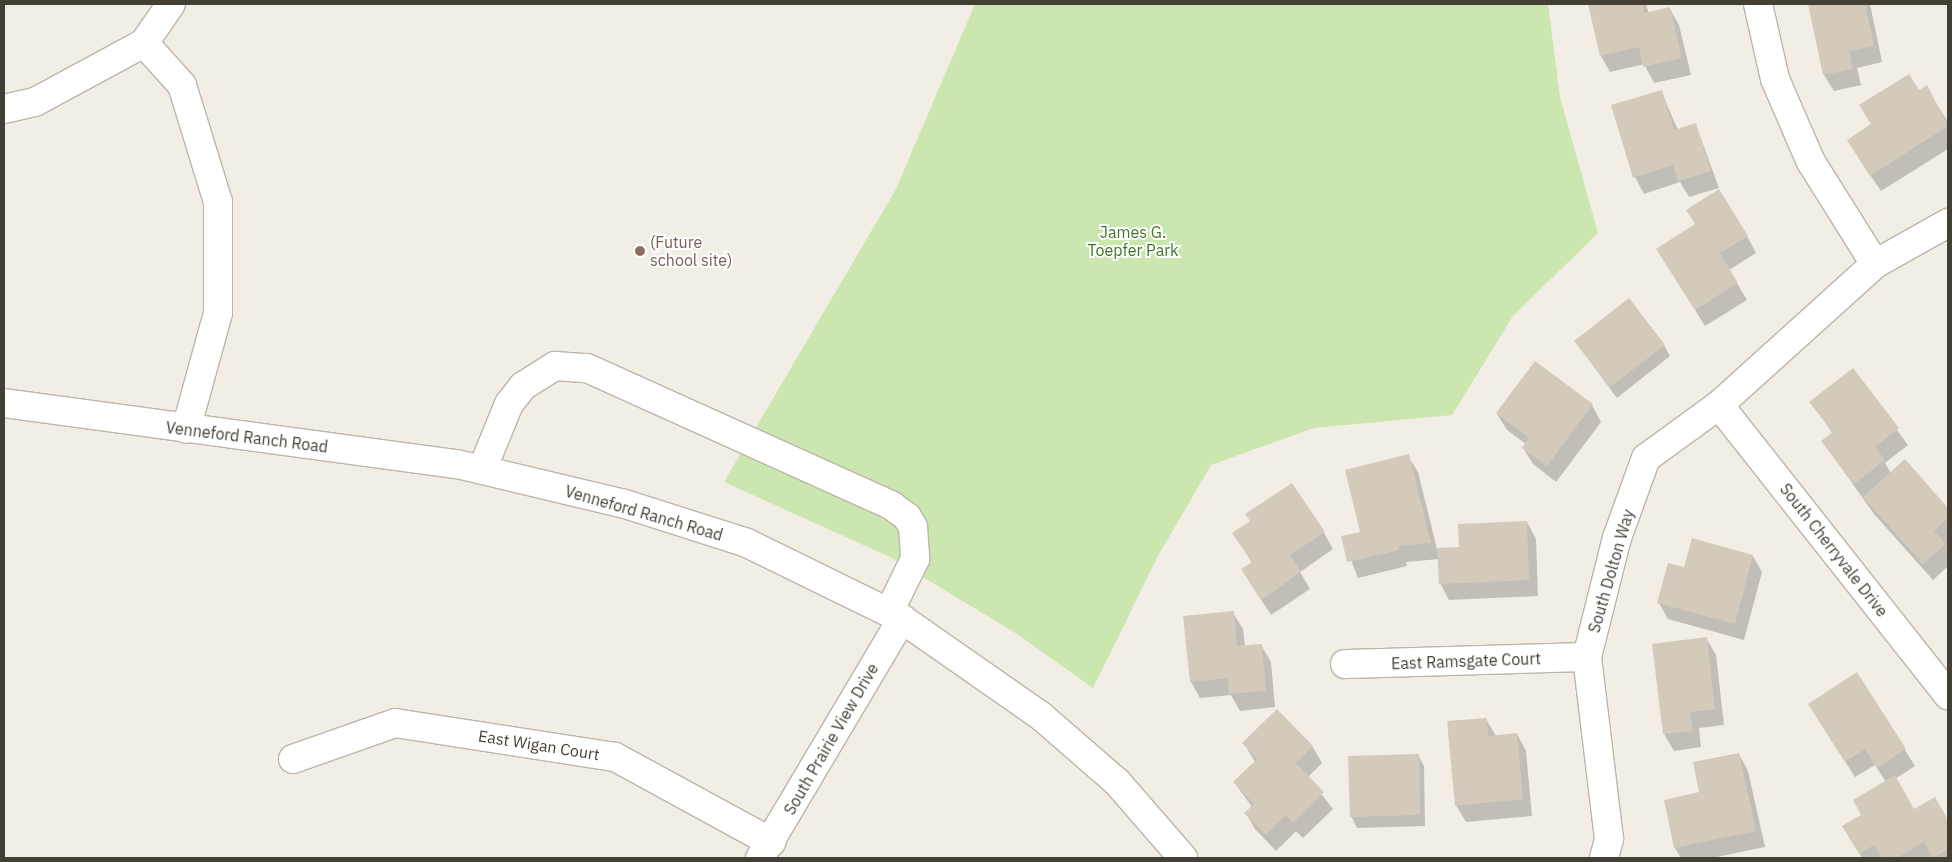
<!DOCTYPE html>
<html>
<head>
<meta charset="utf-8">
<style>
	body { margin:0 }
	#map { position:relative; width:1952px; height:862px; overflow:hidden; background:#f2eee5; font-family:"IBM Plex Sans",sans-serif }
	div>[style] { position:absolute }
	.green>* { inset:0; background:#cce6af }
	.shadow>* { inset:0; background:#0003 }
	.building>* { inset:0; background:#d3cabb }
	.roads { filter:drop-shadow(1px 0 #bdb6a8) drop-shadow(-1px 0 #bdb6a8) drop-shadow(0 1px #bdb6a8) drop-shadow(0 -1px #bdb6a8) }
	.minor>* { height:28px; margin:-14px; padding:0 14px; transform-origin:14px; border-radius:14px; background:#fff }
	.dots>* { width:14px; height:14px; translate:-50% -50%; box-sizing:border-box; border:2px solid #fff; border-radius:50% }
	span { translate:-50% -50%; white-space:nowrap; text-align:center; line-height:1.15; -webkit-text-stroke:4px #fff; paint-order:stroke }
	.park-label { font-size:16px; color:#44742a }
	.education-label { font-size:16px; color:#785e54 }
	.left { translate:0 -50%; text-align:left }
	.street-label { font-size:16px; color:#443f35 }
	.frame { position:absolute; inset:0; border:5px solid #443f35; pointer-events:none }
</style>
</head>
<body>
<div id="map">
	<div class="green">
		<i style="clip-path:polygon(975px 4px,1548px 4px,1560px 97px,1598px 233px,1513px 316px,1452px 415px,1314px 428px,1211px 465px,1159px 554px,1093px 688px,1017px 634px,890px 557px,724px 482px,896px 189px)"></i>
	</div>
	<div class="shadow">
		<i style="clip-path:polygon(1589px 4px,1646px 4px,1649px 14px,1670px 9px,1679px 25px,1691px 75px,1654px 83px,1644px 64px,1610px 72px,1601px 56px)"></i>
		<i style="clip-path:polygon(1810px 4px,1870px 4px,1882px 62px,1857px 68px,1861px 85px,1834px 91px,1824px 75px)"></i>
		<i style="clip-path:polygon(1926px 87px,1948px 122px,1948px 149px,1881px 191px,1858px 157px)"></i>
		<i style="clip-path:polygon(1661px 91px,1678px 130px,1696px 125px,1719px 188px,1689px 197px,1680px 182px,1644px 194px,1635px 177px)"></i>
		<i style="clip-path:polygon(1747px 236px,1756px 253px,1729px 270px,1747px 300px,1705px 326px,1667px 265px)"></i>
		<i style="clip-path:polygon(1575px 341px,1664px 345px,1670px 356px,1617px 398px)"></i>
		<i style="clip-path:polygon(1853px 370px,1908px 445px,1885px 463px,1891px 473px,1905px 461px,1948px 510px,1948px 566px,1933px 580px,1874px 514px,1823px 442px,1833px 434px,1811px 402px)"></i>
		<i style="clip-path:polygon(1592px 405px,1601px 422px,1556px 482px,1533px 464px,1523px 448px,1526px 444px,1507px 430px,1497px 414px)"></i>
		<i style="clip-path:polygon(1408px 456px,1418px 472px,1437px 549px,1460px 548px,1527px 522px,1536px 539px,1538px 596px,1449px 600px,1440px 583px,1439px 559px,1406px 562px,1407px 566px,1358px 578px,1342px 537px,1361px 533px)"></i>
		<i style="clip-path:polygon(1324px 533px,1333px 549px,1300px 572px,1310px 589px,1271px 615px,1242px 570px,1252px 563px,1234px 534px)"></i>
		<i style="clip-path:polygon(1753px 556px,1762px 572px,1744px 640px,1668px 619px,1659px 603px)"></i>
		<i style="clip-path:polygon(1233px 613px,1243px 629px,1245px 647px,1261px 645px,1271px 662px,1275px 707px,1240px 711px,1231px 695px,1200px 698px,1191px 682px)"></i>
		<i style="clip-path:polygon(1706px 638px,1716px 655px,1724px 725px,1699px 728px,1701px 747px,1674px 751px,1664px 734px,1653px 645px)"></i>
		<i style="clip-path:polygon(1857px 674px,1915px 766px,1895px 779px,1914px 811px,1934px 799px,1948px 823px,1948px 858px,1862px 858px,1844px 826px,1863px 815px,1886px 782px,1875px 765px,1855px 777px,1819px 721px)"></i>
		<i style="clip-path:polygon(1486px 719px,1496px 736px,1517px 734px,1526px 751px,1532px 816px,1466px 822px,1456px 805px)"></i>
		<i style="clip-path:polygon(1244px 743px,1312px 746px,1322px 763px,1308px 777px,1333px 809px,1303px 838px,1296px 831px,1276px 851px,1255px 829px,1246px 813px,1252px 807px,1234px 782px,1255px 762px)"></i>
		<i style="clip-path:polygon(1739px 754px,1748px 771px,1765px 847px,1712px 858px,1681px 858px,1675px 848px,1701px 793px)"></i>
		<i style="clip-path:polygon(1418px 755px,1424px 766px,1425px 826px,1357px 828px,1351px 816px)"></i>
	</div>
	<div class="building">
		<i style="clip-path:polygon(1588px 4px,1642px 4px,1644px 13px,1670px 7px,1682px 58px,1643px 67px,1639px 47px,1600px 56px)"></i>
		<i style="clip-path:polygon(1808px 4px,1865px 4px,1874px 46px,1849px 51px,1853px 69px,1823px 75px)"></i>
		<i style="clip-path:polygon(1909px 74px,1919px 90px,1927px 85px,1948px 126px,1870px 176px,1847px 140px,1871px 124px,1859px 105px)"></i>
		<i style="clip-path:polygon(1662px 90px,1674px 130px,1696px 123px,1711px 171px,1678px 181px,1673px 165px,1633px 178px,1611px 105px)"></i>
		<i style="clip-path:polygon(1719px 189px,1748px 236px,1720px 253px,1738px 283px,1695px 310px,1656px 249px,1695px 224px,1686px 210px)"></i>
		<i style="clip-path:polygon(1629px 298px,1665px 345px,1610px 387px,1574px 341px)"></i>
		<i style="clip-path:polygon(1535px 361px,1593px 404px,1547px 466px,1522px 448px,1529px 438px,1496px 413px)"></i>
		<i style="clip-path:polygon(1853px 368px,1899px 428px,1875px 447px,1885px 460px,1854px 484px,1821px 441px,1833px 432px,1809px 402px)"></i>
		<i style="clip-path:polygon(1409px 454px,1431px 543px,1398px 546px,1399px 550px,1347px 562px,1341px 536px,1360px 532px,1345px 470px)"></i>
		<i style="clip-path:polygon(1905px 459px,1948px 508px,1948px 518px,1934px 531px,1946px 544px,1923px 564px,1863px 497px)"></i>
		<i style="clip-path:polygon(1292px 483px,1325px 532px,1290px 555px,1301px 572px,1261px 600px,1241px 569px,1252px 562px,1232px 533px,1250px 521px,1245px 514px)"></i>
		<i style="clip-path:polygon(1527px 521px,1529px 580px,1439px 584px,1437px 548px,1459px 547px,1458px 524px)"></i>
		<i style="clip-path:polygon(1692px 538px,1753px 555px,1735px 624px,1657px 603px,1668px 563px,1684px 567px)"></i>
		<i style="clip-path:polygon(1234px 611px,1237px 646px,1262px 644px,1266px 691px,1229px 694px,1228px 678px,1190px 682px,1183px 616px)"></i>
		<i style="clip-path:polygon(1707px 637px,1715px 709px,1690px 712px,1693px 731px,1663px 734px,1652px 644px)"></i>
		<i style="clip-path:polygon(1857px 672px,1906px 749px,1877px 768px,1865px 749px,1845px 762px,1808px 704px)"></i>
		<i style="clip-path:polygon(1277px 709px,1313px 746px,1296px 763px,1324px 792px,1293px 823px,1286px 815px,1266px 835px,1244px 813px,1254px 804px,1233px 782px,1257px 759px,1242px 743px)"></i>
		<i style="clip-path:polygon(1487px 718px,1488px 736px,1517px 733px,1523px 799px,1455px 806px,1447px 721px)"></i>
		<i style="clip-path:polygon(1739px 753px,1756px 831px,1674px 848px,1664px 800px,1699px 792px,1693px 762px)"></i>
		<i style="clip-path:polygon(1419px 754px,1420px 815px,1350px 817px,1348px 756px)"></i>
		<i style="clip-path:polygon(1895px 775px,1914px 809px,1935px 797px,1948px 820px,1948px 849px,1933px 858px,1924px 842px,1897px 858px,1882px 858px,1874px 845px,1859px 854px,1842px 826px,1861px 815px,1853px 800px)"></i>
	</div>
	<div class="roads">
		<div class="minor">
			<i style="left:1758px;top:4px;width:77px;rotate:77.2deg"></i>
			<i style="left:1775px;top:79px;width:90px;rotate:66.6deg"></i>
			<i style="left:1811px;top:162px;width:120px;rotate:57.9deg"></i>
			<i style="left:144px;top:43px;width:57px;rotate:47.9deg"></i>
			<i style="left:182px;top:85px;width:122px;rotate:72.9deg"></i>
			<i style="left:218px;top:202px;width:111px;rotate:90deg"></i>
			<i style="left:218px;top:313px;width:120px;rotate:105.4deg"></i>
			<i style="left:4px;top:109px;width:32px;rotate:-13deg"></i>
			<i style="left:35px;top:102px;width:124px;rotate:-28.4deg"></i>
			<i style="left:144px;top:43px;width:47px;rotate:-55.3deg"></i>
			<i style="left:4px;top:403px;width:457px;rotate:7.7deg"></i>
			<i style="left:457px;top:464px;width:173px;rotate:13.4deg"></i>
			<i style="left:625px;top:504px;width:128px;rotate:17.7deg"></i>
			<i style="left:747px;top:543px;width:173px;rotate:26.1deg"></i>
			<i style="left:902px;top:619px;width:169px;rotate:34.9deg"></i>
			<i style="left:1041px;top:716px;width:101px;rotate:41deg"></i>
			<i style="left:1117px;top:782px;width:101px;rotate:49deg"></i>
			<i style="left:1719px;top:405px;width:370px;rotate:51.7deg"></i>
			<i style="left:482px;top:470px;width:71px;rotate:-67.8deg"></i>
			<i style="left:509px;top:404px;width:23px;rotate:-52deg"></i>
			<i style="left:523px;top:386px;width:38px;rotate:-32deg"></i>
			<i style="left:555px;top:366px;width:32px;rotate:4deg"></i>
			<i style="left:587px;top:368px;width:335px;rotate:24.3deg"></i>
			<i style="left:892px;top:506px;width:19px;rotate:36deg"></i>
			<i style="left:907px;top:517px;width:12px;rotate:59deg"></i>
			<i style="left:913px;top:527px;width:32px;rotate:86deg"></i>
			<i style="left:915px;top:559px;width:59px;rotate:116.1deg"></i>
			<i style="left:1345px;top:664px;width:242px;rotate:-1.7deg"></i>
			<i style="left:293px;top:759px;width:108px;rotate:-19.4deg"></i>
			<i style="left:395px;top:723px;width:223px;rotate:8.8deg"></i>
			<i style="left:615px;top:757px;width:178px;rotate:28.6deg"></i>
			<i style="left:760px;top:858px;width:278px;rotate:-59.3deg"></i>
			<i style="left:1604px;top:858px;width:20px;rotate:-75deg"></i>
			<i style="left:1609px;top:839px;width:183px;rotate:-96.9deg"></i>
			<i style="left:1587px;top:657px;width:123px;rotate:-75.9deg"></i>
			<i style="left:1617px;top:538px;width:85px;rotate:-70.1deg"></i>
			<i style="left:1646px;top:458px;width:90px;rotate:-36deg"></i>
			<i style="left:1719px;top:405px;width:210px;rotate:-42.1deg"></i>
			<i style="left:1875px;top:264px;width:84px;rotate:-29.3deg"></i>
		</div>
	</div>
	<div class="dots">
		<i style="left:640px;top:251px;background:#8d6e63"></i>
	</div>
	<div class="park-label">
		<span style="left:1133px;top:241px">James G.<br>Toepfer Park</span>
	</div>
	<div class="education-label">
		<span class="left" style="left:650px;top:251px">(Future<br>school site)</span>
	</div>
	<div class="street-label">
		<span style="left:247px;top:437px;rotate:7deg">Venneford Ranch Road</span>
		<span style="left:644px;top:513px;rotate:16deg">Venneford Ranch Road</span>
		<span style="left:1834px;top:550px;rotate:52deg">South Cherryvale Drive</span>
		<span style="left:1611px;top:571px;rotate:-74deg">South Dolton Way</span>
		<span style="left:1466px;top:661px;rotate:-2deg">East Ramsgate Court</span>
		<span style="left:831px;top:739px;rotate:-60deg">South Prairie View Drive</span>
		<span style="left:539px;top:745px;rotate:9deg">East Wigan Court</span>
	</div>
	<div class="frame"></div>
</div>
</body>
</html>
